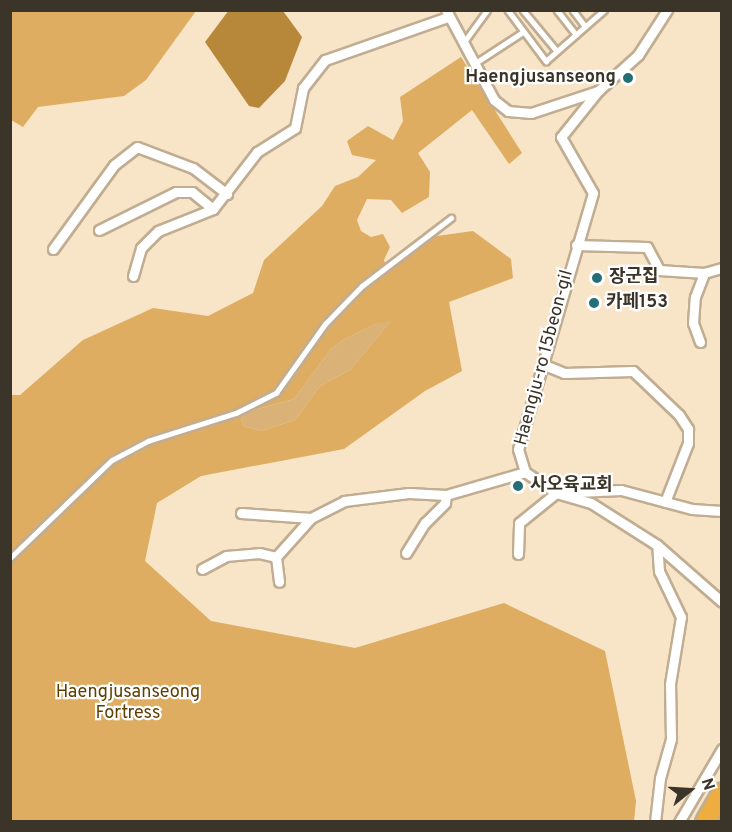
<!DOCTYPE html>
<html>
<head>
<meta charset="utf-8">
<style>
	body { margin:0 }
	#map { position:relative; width:732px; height:832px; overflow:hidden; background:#f8e4c7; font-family:Overpass,"Noto Sans KR",sans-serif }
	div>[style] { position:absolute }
	.green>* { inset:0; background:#dab277 }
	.forest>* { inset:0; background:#dead61 }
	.water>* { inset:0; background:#b7883a }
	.roads { filter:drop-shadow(2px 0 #c0ad92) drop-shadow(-2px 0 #c0ad92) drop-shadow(0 2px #c0ad92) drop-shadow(0 -2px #c0ad92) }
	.lane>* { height:4.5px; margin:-2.25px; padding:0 2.25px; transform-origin:2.25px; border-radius:2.25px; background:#fff }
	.street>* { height:9px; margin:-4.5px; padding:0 4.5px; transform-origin:4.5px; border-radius:4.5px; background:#fff }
	.highway>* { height:18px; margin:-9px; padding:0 9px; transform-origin:9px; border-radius:9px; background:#edad3f }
	.dots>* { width:16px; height:16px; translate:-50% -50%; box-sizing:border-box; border:3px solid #fff; border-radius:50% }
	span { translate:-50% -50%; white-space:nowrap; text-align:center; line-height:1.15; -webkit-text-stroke:4.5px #fff; paint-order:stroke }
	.poi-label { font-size:18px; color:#3b3428; font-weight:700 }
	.right { translate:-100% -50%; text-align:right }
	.left { translate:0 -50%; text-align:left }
	.street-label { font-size:18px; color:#3b3428 }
	.park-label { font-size:18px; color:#5f3f00 }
	.frame { position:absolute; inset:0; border:12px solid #3b3428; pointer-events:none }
	.north { position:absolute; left:660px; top:760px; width:60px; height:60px; -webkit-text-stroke:4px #fff; paint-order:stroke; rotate:72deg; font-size:16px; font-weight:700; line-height:24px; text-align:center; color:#3b3428 }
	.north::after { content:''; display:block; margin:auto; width:21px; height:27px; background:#3b3428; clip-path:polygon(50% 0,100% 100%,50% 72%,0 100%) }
</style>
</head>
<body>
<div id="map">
	<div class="green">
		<i style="clip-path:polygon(392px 320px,350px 370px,320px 386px,295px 420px,261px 431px,243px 426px,241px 419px,247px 412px,294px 399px,331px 349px,343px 340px,373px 325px)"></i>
	</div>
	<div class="forest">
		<i style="clip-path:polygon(10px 11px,11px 10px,196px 11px,146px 80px,124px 96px,38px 107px,23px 127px,11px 120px)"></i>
		<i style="clip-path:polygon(evenodd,461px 57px,522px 153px,509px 164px,472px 110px,418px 153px,430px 172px,429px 197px,402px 213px,391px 200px,367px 199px,357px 220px,361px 231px,371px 237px,383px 234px,390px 247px,384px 260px,387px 269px,437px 236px,473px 231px,511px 259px,513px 278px,449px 302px,462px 371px,425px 391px,344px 449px,201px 476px,157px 503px,145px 561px,211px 621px,355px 648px,504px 603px,605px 651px,636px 801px,634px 821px,11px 822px,11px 395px,20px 395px,83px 340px,153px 308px,208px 316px,253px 293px,264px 260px,322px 206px,335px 186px,358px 177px,376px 160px,352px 155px,347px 141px,368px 126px,393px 140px,403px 121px,400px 97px,461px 57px,391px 321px,350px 370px,320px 386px,295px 420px,261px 431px,243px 426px,241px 419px,247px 412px,294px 399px,331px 349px,343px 340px,373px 325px,391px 321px)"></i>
	</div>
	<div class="water">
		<i style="clip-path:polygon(229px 10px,283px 11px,302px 37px,285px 81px,259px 108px,249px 106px,205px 42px)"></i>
	</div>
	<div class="roads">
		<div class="lane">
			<i style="left:508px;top:10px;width:64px;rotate:53.3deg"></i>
			<i style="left:546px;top:61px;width:77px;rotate:-41.3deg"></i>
			<i style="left:523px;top:10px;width:53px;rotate:50.3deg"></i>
			<i style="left:557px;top:10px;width:31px;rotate:52deg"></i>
			<i style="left:573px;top:10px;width:20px;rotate:53deg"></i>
			<i style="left:464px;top:42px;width:39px;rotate:-54deg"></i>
			<i style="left:474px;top:64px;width:59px;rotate:-33.1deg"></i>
			<i style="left:10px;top:558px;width:141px;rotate:-43.9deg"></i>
			<i style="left:112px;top:460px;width:41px;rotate:-27.8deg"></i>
			<i style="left:148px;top:441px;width:92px;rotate:-17.7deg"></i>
			<i style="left:236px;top:413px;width:45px;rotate:-26.6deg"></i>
			<i style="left:276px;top:393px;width:85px;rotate:-54.6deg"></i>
			<i style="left:325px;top:324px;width:53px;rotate:-45.8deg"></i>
			<i style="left:362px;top:286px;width:112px;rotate:-37.4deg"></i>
		</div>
		<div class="street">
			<i style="left:446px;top:10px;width:102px;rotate:61.9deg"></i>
			<i style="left:494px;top:100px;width:18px;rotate:38deg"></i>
			<i style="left:508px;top:111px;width:23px;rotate:5deg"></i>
			<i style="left:531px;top:113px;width:71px;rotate:-18.2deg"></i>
			<i style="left:598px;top:91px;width:54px;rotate:-42deg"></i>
			<i style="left:638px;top:55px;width:54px;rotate:-57.2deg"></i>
			<i style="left:598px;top:91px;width:59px;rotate:128.8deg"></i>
			<i style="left:561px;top:137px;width:64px;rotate:60.3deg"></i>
			<i style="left:593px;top:193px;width:267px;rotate:106.3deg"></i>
			<i style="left:518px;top:449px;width:24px;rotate:73deg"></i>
			<i style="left:525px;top:472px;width:37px;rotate:34deg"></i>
			<i style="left:556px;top:493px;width:36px;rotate:16deg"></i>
			<i style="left:591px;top:503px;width:78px;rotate:32.5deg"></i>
			<i style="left:657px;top:545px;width:86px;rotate:41.2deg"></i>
			<i style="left:99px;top:230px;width:86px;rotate:-26.3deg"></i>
			<i style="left:176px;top:192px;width:16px"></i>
			<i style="left:192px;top:192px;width:27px;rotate:39deg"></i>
			<i style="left:576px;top:245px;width:71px;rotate:1.6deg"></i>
			<i style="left:647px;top:247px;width:26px;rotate:62deg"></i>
			<i style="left:659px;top:270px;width:45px;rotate:3.8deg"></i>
			<i style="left:704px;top:273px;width:19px;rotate:-16deg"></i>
			<i style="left:53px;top:249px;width:104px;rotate:-54deg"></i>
			<i style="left:114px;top:165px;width:29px;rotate:-38deg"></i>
			<i style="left:137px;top:147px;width:60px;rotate:20.6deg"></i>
			<i style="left:193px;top:168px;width:43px;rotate:37.4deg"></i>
			<i style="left:133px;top:276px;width:29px;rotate:-74deg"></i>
			<i style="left:141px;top:248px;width:24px;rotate:-45deg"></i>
			<i style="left:158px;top:231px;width:59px;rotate:-21.8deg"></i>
			<i style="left:213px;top:209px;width:72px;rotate:-52.3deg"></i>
			<i style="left:257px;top:152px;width:45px;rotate:-32.3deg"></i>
			<i style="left:295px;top:128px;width:41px;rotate:-78.7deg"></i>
			<i style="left:303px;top:88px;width:36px;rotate:-52deg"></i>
			<i style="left:325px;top:60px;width:130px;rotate:-19.3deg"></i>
			<i style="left:700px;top:342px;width:20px;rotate:-110deg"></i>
			<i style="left:693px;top:323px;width:26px;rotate:-86deg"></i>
			<i style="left:695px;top:297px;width:26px;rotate:-69deg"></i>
			<i style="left:542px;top:364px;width:24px;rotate:22deg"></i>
			<i style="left:564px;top:373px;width:69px;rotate:-1.7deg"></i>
			<i style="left:633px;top:371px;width:64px;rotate:43.7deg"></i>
			<i style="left:679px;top:415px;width:17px;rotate:57deg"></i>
			<i style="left:688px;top:429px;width:14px;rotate:90deg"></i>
			<i style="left:688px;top:443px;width:63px;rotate:111.3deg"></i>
			<i style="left:241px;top:513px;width:70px;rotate:4.1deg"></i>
			<i style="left:406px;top:553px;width:36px;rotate:-58deg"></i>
			<i style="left:425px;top:523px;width:28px;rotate:-45deg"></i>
			<i style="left:445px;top:503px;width:8px;rotate:-83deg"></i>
			<i style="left:518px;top:554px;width:31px;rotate:-88deg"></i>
			<i style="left:519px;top:523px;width:48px;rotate:-39deg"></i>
			<i style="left:556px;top:493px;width:65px;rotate:-2.6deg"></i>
			<i style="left:621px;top:490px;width:73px;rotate:15deg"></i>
			<i style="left:692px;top:509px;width:30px;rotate:4deg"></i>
			<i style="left:276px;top:557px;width:25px;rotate:83deg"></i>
			<i style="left:202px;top:569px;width:27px;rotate:-28deg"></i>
			<i style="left:226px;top:556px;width:33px;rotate:-5deg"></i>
			<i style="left:259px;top:553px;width:17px;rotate:13deg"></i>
			<i style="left:276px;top:557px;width:52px;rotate:-48.1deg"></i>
			<i style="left:311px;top:518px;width:37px;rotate:-27deg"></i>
			<i style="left:344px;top:501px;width:65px;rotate:-7deg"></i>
			<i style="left:409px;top:493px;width:37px;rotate:3deg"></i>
			<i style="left:446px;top:495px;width:82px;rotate:-16.2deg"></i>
			<i style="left:655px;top:822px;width:44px;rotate:-83.5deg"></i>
			<i style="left:660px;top:778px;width:41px;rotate:-74.2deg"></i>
			<i style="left:671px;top:739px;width:55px;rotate:-91deg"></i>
			<i style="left:670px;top:684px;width:68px;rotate:-80.7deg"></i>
			<i style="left:681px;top:617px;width:51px;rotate:-115.6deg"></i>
			<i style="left:659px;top:571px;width:26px;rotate:-94deg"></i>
			<i style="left:679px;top:822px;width:85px;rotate:-59.5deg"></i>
		</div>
		<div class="highway">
			<i style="left:705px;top:822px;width:34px;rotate:-60deg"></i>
		</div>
	</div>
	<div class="dots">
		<i style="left:628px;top:78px;background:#246f76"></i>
		<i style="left:597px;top:278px;background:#246f76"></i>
		<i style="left:594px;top:303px;background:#246f76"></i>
		<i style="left:518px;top:486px;background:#246f76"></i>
	</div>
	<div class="poi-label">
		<span class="right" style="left:616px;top:78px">Haengjusanseong</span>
		<span class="left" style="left:609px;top:278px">장군집</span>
		<span class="left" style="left:606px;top:303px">카페153</span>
		<span class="left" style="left:530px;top:486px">사오육교회</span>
	</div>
	<div class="street-label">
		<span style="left:545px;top:358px;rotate:-75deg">Haengju-ro 15beon-gil</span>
	</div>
	<div class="park-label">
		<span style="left:128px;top:704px">Haengjusanseong<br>Fortress</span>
	</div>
	<div class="frame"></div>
	<div class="north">N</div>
</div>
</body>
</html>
